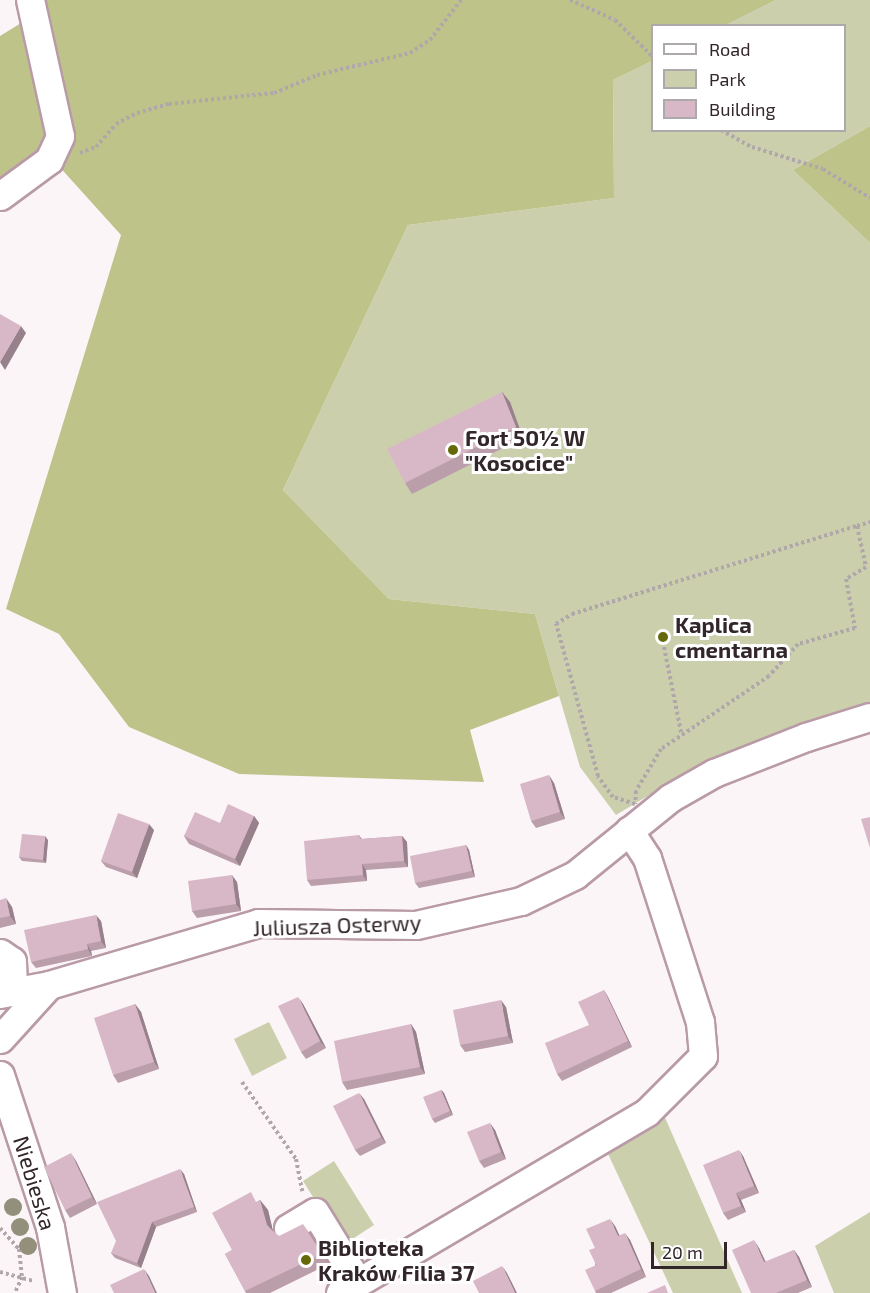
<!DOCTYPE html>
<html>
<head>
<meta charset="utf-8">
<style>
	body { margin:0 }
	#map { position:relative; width:870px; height:1293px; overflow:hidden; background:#fcf5f8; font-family:"Exo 2",sans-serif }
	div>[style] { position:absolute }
	.green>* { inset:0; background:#cbcfac }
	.forest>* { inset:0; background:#bec38a }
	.path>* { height:4px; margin-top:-2px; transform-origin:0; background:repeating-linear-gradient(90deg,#b0a7ab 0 3px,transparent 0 6px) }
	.roads { filter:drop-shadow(2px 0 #b99aa7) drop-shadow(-2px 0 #b99aa7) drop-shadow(0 2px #b99aa7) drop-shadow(0 -2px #b99aa7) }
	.minor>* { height:27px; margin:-13.5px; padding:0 13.5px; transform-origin:13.5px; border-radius:13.5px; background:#fff }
	.trees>* { width:18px; height:18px; margin:-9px; border-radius:50%; background:#92907a }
	.wall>* { inset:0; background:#ba9eaa }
	.shaded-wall>* { inset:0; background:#97818b }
	.building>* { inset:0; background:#d8b8c6 }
	.dots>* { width:16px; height:16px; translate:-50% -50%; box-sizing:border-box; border:3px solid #fff; border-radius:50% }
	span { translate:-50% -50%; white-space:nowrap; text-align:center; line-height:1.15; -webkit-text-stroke:6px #fff; paint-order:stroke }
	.poi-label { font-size:22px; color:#32262b; font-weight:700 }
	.left { translate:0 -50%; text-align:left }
	.street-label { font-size:22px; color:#32262b }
	.legend { position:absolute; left:651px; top:24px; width:195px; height:108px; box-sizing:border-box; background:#fff; border:2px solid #ada8aa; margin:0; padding:8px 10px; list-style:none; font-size:18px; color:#32262b }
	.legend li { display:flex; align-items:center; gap:12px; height:30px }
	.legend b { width:30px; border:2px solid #ada8aa }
	.scale { position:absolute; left:651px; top:1242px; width:76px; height:27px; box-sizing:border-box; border:3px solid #32262b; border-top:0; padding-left:8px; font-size:18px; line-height:21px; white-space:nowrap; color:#32262b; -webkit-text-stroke:4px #fff; paint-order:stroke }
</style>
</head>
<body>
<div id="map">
	<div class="green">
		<i style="clip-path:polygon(776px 0,870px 0,870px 126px,793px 170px,870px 243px,870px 709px,696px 767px,616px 815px,580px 767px,535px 614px,389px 599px,283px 490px,408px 225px,614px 198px,613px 80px,652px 61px,652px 130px,844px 130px,844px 26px,726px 25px)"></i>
		<i style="clip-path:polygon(269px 1022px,287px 1058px,252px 1076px,234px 1039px)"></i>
		<i style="clip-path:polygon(663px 1113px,742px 1293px,673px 1293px,609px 1156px,604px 1146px)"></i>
		<i style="clip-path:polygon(334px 1161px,374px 1225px,343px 1245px,303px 1181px)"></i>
		<i style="clip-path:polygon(870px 1212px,870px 1293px,834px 1293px,815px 1246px)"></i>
	</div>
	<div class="forest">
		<i style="clip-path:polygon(42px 0,776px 0,726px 25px,652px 26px,652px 61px,613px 80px,614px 198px,408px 225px,283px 490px,389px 599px,535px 614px,559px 696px,470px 730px,484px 782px,239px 774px,129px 727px,59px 634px,6px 609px,121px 235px,56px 163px,75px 138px)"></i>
		<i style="clip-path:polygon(26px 20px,53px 133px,35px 164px,0 190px,0 36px)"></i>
		<i style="clip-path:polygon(870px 126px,870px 243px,793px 170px)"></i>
	</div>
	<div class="path">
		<i style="left:570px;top:0;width:49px;rotate:24deg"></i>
		<i style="left:615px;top:20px;width:52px;rotate:44.2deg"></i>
		<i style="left:721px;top:130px;width:35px;rotate:29deg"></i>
		<i style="left:752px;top:147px;width:74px;rotate:17.2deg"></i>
		<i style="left:823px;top:169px;width:55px;rotate:31.7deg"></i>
		<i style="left:80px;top:153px;width:17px;rotate:-21deg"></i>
		<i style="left:96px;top:147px;width:30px;rotate:-49deg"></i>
		<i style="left:116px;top:124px;width:24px;rotate:-28deg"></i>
		<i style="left:137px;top:113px;width:33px;rotate:-16deg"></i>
		<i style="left:169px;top:104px;width:106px;rotate:-6deg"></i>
		<i style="left:274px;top:93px;width:47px;rotate:-22.7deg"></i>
		<i style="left:317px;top:75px;width:96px;rotate:-13.3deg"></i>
		<i style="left:410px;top:53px;width:24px;rotate:-33deg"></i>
		<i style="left:430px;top:40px;width:51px;rotate:-52.2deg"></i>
		<i style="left:857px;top:526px;width:42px;rotate:77.6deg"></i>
		<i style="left:866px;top:567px;width:23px;rotate:149deg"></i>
		<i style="left:846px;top:579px;width:50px;rotate:79.6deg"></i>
		<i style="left:855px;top:628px;width:59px;rotate:164.3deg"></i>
		<i style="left:798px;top:644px;width:43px;rotate:132.2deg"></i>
		<i style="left:769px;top:676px;width:130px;rotate:145.9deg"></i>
		<i style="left:661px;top:749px;width:49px;rotate:120.8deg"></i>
		<i style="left:636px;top:791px;width:13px;rotate:94deg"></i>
		<i style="left:635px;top:804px;width:23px;rotate:-162deg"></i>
		<i style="left:613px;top:797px;width:26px;rotate:-126deg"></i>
		<i style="left:598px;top:776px;width:158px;rotate:-105.4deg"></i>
		<i style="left:556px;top:624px;width:19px;rotate:-32deg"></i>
		<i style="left:572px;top:614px;width:298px;rotate:-17.2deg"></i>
		<i style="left:857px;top:526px;width:14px;rotate:-17deg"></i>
		<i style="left:664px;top:647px;width:87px;rotate:78.7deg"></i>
		<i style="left:242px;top:1082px;width:94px;rotate:55deg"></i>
		<i style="left:296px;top:1159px;width:33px;rotate:79deg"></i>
		<i style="left:0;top:1228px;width:28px;rotate:48deg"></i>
		<i style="left:19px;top:1249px;width:28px;rotate:84deg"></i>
		<i style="left:22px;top:1277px;width:17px;rotate:114deg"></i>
		<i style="left:0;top:1272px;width:35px;rotate:15deg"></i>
	</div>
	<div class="roads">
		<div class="minor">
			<i style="left:0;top:196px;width:61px;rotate:-36.3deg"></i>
			<i style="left:49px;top:160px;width:26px;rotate:-65deg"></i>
			<i style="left:60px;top:136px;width:139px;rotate:-102.4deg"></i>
			<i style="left:0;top:953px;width:14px;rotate:34deg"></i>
			<i style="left:12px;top:961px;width:30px;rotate:88deg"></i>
			<i style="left:0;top:994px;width:50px;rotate:-10.4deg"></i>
			<i style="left:49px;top:985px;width:218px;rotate:-16.5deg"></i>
			<i style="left:258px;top:923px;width:158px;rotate:0.7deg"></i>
			<i style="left:416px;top:925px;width:108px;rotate:-12.9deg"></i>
			<i style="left:521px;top:901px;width:60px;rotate:-25.7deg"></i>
			<i style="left:575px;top:875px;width:122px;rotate:-39deg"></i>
			<i style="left:670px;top:798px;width:51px;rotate:-29.6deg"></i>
			<i style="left:714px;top:773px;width:99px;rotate:-21.4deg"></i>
			<i style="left:806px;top:737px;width:67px;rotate:-17.4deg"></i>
			<i style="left:0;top:1039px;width:73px;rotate:-47.8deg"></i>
			<i style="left:0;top:1075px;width:160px;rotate:71.8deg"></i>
			<i style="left:50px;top:1227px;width:67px;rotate:79.7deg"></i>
			<i style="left:288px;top:1228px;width:31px;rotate:-31deg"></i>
			<i style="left:315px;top:1212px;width:82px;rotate:58.4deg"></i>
			<i style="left:340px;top:1293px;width:356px;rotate:-30.5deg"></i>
			<i style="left:647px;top:1112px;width:79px;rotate:-45deg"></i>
			<i style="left:703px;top:1056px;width:34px;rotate:-95deg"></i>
			<i style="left:700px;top:1022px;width:172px;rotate:-107.9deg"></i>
			<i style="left:647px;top:858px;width:33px;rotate:-123deg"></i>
		</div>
	</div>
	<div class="trees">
		<i style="left:13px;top:1207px"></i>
		<i style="left:20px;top:1227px"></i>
		<i style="left:28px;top:1246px"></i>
	</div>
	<div class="wall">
		<i style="clip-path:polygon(502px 392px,510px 402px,523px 438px,412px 494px,405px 483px)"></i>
		<i style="clip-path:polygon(554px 783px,565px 819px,536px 828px,531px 821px)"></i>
		<i style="clip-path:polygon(254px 816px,259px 823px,240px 866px,189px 844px,184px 836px,220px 823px)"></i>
		<i style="clip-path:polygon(154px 830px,137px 878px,106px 867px,101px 861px)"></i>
		<i style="clip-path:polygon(359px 835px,362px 839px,402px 836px,407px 842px,408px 867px,366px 870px,367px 881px,311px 886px,307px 880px)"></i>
		<i style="clip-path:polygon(48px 840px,46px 863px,22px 861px,19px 857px)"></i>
		<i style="clip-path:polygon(466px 845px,469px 850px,475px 877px,419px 888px,415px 883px)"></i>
		<i style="clip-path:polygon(237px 882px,241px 911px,197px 918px,192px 911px)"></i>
		<i style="clip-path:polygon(0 900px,12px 907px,16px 924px,0 928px)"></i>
		<i style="clip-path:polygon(101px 921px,106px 948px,91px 951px,92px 956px,36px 968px,31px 962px)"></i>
		<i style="clip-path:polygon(604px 990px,608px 997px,632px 1047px,562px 1081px,557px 1074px,589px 1025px)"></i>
		<i style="clip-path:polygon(135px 1004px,141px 1012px,159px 1069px,118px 1083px,113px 1075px)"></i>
		<i style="clip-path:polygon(303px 1004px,326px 1048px,306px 1059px,301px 1052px)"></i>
		<i style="clip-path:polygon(506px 1007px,513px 1043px,465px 1052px,460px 1045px)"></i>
		<i style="clip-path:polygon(411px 1024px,416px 1032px,425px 1074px,347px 1090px,342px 1082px)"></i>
		<i style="clip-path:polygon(441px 1090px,444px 1093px,453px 1115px,435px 1123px,432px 1119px)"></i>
		<i style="clip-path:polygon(364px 1099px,386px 1143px,360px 1156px,355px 1150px)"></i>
		<i style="clip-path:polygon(495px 1130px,506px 1159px,484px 1168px,479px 1161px)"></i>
		<i style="clip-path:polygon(743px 1156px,759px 1193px,741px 1200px,746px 1212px,728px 1220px,723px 1213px)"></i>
		<i style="clip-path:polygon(76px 1161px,97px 1204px,70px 1218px,65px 1210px)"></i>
		<i style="clip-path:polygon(184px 1174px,197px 1212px,156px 1227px,141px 1268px,115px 1258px,111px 1253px)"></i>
		<i style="clip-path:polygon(260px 1200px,268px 1210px,273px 1232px,279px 1236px,310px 1234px,329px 1264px,270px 1293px,246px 1293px,225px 1254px,232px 1250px,257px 1202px)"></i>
		<i style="clip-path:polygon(615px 1226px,619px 1235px,630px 1240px,646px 1277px,611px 1293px,596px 1293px,595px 1291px,595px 1248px)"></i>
		<i style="clip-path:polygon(759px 1248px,766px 1262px,794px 1250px,799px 1257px,812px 1287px,798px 1293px,751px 1293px)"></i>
	</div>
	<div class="shaded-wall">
		<i style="clip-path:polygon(21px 326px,26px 333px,5px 370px,0 362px)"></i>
		<i style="clip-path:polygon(502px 392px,510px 402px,523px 438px,516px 427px)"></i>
		<i style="clip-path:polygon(549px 775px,554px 783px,565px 819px,560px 812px)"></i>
		<i style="clip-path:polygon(254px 816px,259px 823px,240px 866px,235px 859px)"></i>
		<i style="clip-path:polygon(149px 824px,154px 830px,137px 878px,132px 872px)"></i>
		<i style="clip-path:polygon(45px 836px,48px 840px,46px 863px,43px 860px)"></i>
		<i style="clip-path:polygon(402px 836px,407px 842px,408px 867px,404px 861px)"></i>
		<i style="clip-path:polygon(466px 845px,469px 850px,475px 877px,472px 871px)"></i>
		<i style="clip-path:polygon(362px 864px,366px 870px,367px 881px,363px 875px)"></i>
		<i style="clip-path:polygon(232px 875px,237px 882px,241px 911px,236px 904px)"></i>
		<i style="clip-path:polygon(6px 898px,12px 907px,16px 924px,10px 916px)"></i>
		<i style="clip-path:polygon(96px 915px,101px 921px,106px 948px,101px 941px)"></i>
		<i style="clip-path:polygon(87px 944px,91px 951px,92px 956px,88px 949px)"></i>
		<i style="clip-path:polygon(604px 990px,608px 997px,632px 1047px,628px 1041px)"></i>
		<i style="clip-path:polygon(298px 997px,303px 1004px,326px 1048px,320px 1041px)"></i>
		<i style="clip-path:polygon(501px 1000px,506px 1007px,513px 1043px,508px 1036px)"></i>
		<i style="clip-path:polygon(135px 1004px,141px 1012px,159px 1069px,154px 1062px)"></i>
		<i style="clip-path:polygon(411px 1024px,416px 1032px,425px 1074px,420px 1067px)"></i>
		<i style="clip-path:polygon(441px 1090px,444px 1093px,453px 1115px,450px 1111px)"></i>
		<i style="clip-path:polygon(359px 1093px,364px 1099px,386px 1143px,381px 1137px)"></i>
		<i style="clip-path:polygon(490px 1123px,495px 1130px,506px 1159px,501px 1152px)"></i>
		<i style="clip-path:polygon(739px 1150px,743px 1156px,759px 1193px,754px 1186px)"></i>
		<i style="clip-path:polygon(71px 1153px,76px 1161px,97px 1204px,92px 1197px)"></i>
		<i style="clip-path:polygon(180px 1169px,184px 1174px,197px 1212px,194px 1207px)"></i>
		<i style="clip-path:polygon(736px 1193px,741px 1200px,746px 1212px,741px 1206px)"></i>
		<i style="clip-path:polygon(260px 1200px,268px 1210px,274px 1235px,267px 1225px)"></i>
		<i style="clip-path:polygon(610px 1219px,615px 1226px,623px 1243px,618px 1236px)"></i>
		<i style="clip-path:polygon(152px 1222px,156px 1227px,141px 1268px,137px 1263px)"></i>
		<i style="clip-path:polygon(303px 1224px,310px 1234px,329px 1264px,322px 1254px)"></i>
		<i style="clip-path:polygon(625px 1233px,630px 1240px,646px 1277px,641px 1269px)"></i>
		<i style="clip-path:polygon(754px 1240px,759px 1248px,769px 1270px,764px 1262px)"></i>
		<i style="clip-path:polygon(794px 1250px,799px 1257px,812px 1287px,807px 1280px)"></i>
		<i style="clip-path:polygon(502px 1266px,507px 1273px,517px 1293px,515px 1293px)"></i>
		<i style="clip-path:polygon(144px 1269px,149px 1276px,157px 1293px,155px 1293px)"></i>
	</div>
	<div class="building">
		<i style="clip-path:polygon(0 314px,21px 326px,0 362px)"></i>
		<i style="clip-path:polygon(502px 392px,516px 427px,405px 483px,387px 449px)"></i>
		<i style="clip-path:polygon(549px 775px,560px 812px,531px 821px,520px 784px)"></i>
		<i style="clip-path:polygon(228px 804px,254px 816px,235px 859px,184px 836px,195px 812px,220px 823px)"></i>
		<i style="clip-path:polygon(118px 813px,149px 824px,132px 872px,101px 861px)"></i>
		<i style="clip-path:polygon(870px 817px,870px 848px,861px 819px)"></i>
		<i style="clip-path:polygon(22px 834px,45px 836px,43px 860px,19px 857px)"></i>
		<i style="clip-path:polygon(359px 835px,360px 839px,402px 836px,404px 861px,362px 864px,363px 875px,307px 880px,304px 841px)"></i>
		<i style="clip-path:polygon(466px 845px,472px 871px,415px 883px,410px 856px)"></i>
		<i style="clip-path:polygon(232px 875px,236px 904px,192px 911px,188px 881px)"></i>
		<i style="clip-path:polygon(6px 898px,10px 916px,0 918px,0 900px)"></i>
		<i style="clip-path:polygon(96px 915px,101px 941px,87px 944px,88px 949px,80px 951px,31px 962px,24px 930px)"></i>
		<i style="clip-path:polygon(604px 990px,628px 1041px,557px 1074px,545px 1043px,589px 1025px,578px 1002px)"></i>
		<i style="clip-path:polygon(298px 997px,320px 1041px,301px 1052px,278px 1006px)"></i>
		<i style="clip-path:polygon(501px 1000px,508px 1036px,460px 1045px,453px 1010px)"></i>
		<i style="clip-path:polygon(135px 1004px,154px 1062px,113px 1075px,94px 1018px)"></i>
		<i style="clip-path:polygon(411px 1024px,420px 1067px,342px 1082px,334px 1041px)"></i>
		<i style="clip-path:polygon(441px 1090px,450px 1111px,432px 1119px,423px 1097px)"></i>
		<i style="clip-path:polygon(359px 1093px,381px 1137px,355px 1150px,333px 1106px)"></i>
		<i style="clip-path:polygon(490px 1123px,501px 1152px,479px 1161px,467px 1132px)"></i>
		<i style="clip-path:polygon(739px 1150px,754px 1186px,736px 1193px,741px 1206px,723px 1213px,703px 1165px)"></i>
		<i style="clip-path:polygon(71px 1153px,92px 1197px,65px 1210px,44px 1167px)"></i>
		<i style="clip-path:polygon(180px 1169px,194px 1207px,152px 1222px,137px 1263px,111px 1253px,116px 1241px,97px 1202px)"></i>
		<i style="clip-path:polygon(251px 1192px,256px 1202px,260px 1200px,267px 1225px,273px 1231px,279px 1236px,303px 1224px,322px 1254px,245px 1291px,225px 1254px,232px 1250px,212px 1213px)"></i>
		<i style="clip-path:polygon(610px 1219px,618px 1236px,625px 1233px,641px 1269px,595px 1291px,585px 1270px,596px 1265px,589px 1250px,595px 1248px,586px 1229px)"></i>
		<i style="clip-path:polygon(754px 1240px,764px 1262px,794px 1250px,807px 1280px,776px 1293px,751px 1293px,732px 1250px)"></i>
		<i style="clip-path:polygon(502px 1266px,515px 1293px,479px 1293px,473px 1281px)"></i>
		<i style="clip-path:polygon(144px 1269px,155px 1293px,114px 1293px,110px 1285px)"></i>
		<i style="clip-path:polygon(665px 1285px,668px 1293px,647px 1293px)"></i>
	</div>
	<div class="dots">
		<i style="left:453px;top:450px;background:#656909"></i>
		<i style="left:663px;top:637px;background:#656909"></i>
		<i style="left:306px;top:1260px;background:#656909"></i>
	</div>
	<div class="poi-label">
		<span class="left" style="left:465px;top:450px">Fort 50½ W<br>"Kosocice"</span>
		<span class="left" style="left:675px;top:637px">Kaplica<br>cmentarna</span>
		<span class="left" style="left:318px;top:1260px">Biblioteka<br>Kraków Filia 37</span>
	</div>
	<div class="street-label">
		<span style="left:337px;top:925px;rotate:-2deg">Juliusza Osterwy</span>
		<span style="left:35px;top:1183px;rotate:73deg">Niebieska</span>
	</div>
	<ul class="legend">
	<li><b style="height:8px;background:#fff"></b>Road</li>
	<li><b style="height:16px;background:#cbcfac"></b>Park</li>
	<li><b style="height:16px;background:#d8b8c6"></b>Building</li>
	</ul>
	<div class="scale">20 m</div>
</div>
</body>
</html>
